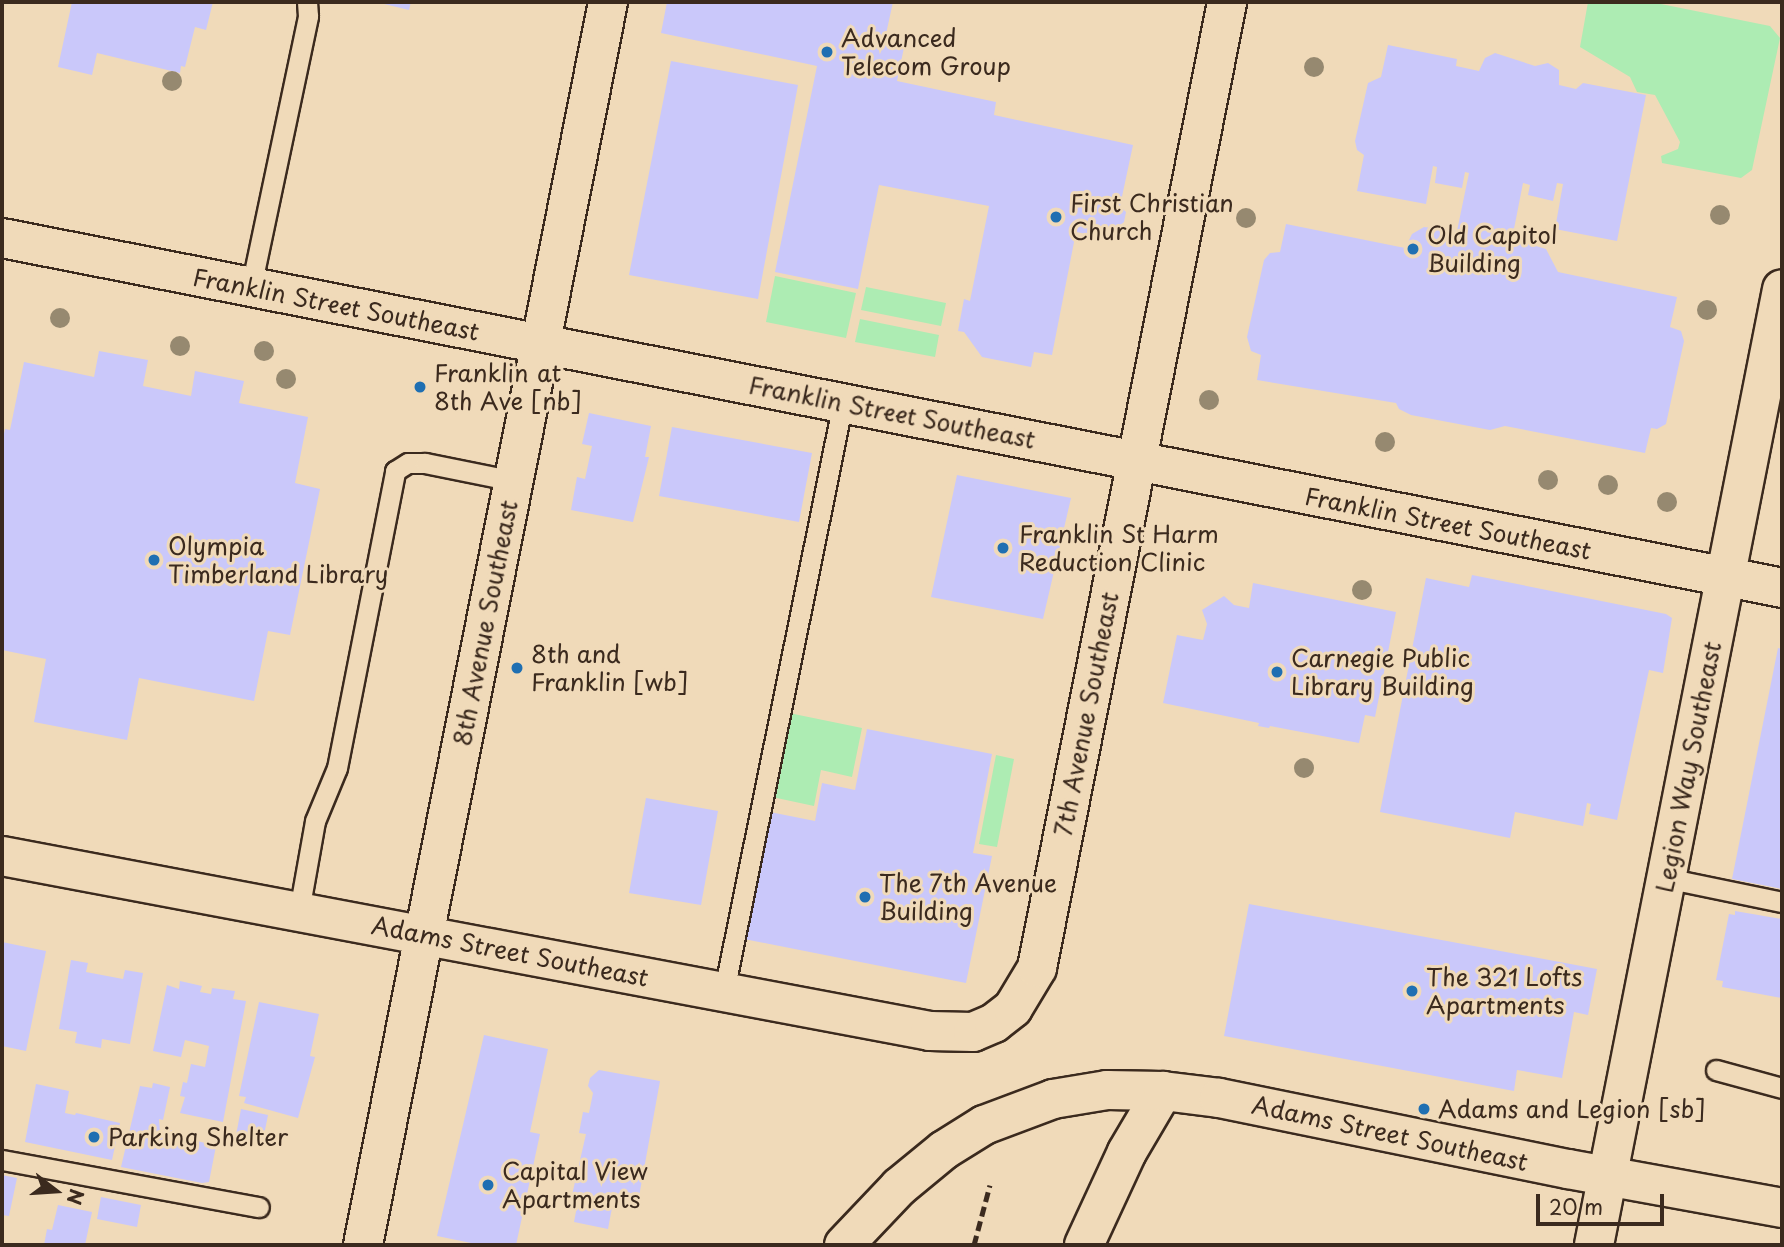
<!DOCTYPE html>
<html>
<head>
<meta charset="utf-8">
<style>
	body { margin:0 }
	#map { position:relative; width:1784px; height:1247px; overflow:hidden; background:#f0dab9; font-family:"Playpen Sans",sans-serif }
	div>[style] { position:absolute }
	.green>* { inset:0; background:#adecb3 }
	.building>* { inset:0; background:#cac8fa }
	.roads { filter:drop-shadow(2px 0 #3b2a1e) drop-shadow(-2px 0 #3b2a1e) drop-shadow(0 2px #3b2a1e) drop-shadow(0 -2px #3b2a1e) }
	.lane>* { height:19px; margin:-9.5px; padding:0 9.5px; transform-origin:9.5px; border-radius:9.5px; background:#f0dab9 }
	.street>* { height:38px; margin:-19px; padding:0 19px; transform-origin:19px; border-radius:19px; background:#f0dab9 }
	.secondary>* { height:38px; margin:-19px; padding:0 19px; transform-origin:19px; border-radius:19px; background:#f0dab9 }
	.rail>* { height:5px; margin-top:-2.5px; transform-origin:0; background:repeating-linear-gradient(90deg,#3b2a1e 0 10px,transparent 0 15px) }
	.trees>* { width:20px; height:20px; margin:-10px; border-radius:50%; background:#968970 }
	.dots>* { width:19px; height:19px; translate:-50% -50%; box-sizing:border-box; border:4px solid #f0dab9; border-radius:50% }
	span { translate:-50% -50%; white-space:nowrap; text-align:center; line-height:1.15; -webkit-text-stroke:6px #f0dab9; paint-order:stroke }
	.poi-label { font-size:24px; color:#3b2a1e }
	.left { translate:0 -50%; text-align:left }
	.street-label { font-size:24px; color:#3b2a1e }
	.frame { position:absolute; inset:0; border:4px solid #3b2a1e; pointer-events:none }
	.north { position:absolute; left:21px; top:1156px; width:70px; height:70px; -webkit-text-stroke:5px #f0dab9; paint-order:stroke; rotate:107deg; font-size:19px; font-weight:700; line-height:28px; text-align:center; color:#3b2a1e }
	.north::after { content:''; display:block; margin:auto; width:24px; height:32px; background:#3b2a1e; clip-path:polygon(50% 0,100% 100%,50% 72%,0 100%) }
	.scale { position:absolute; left:1536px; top:1194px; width:128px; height:32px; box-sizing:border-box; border:4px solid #3b2a1e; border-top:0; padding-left:9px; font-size:21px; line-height:24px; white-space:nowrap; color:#3b2a1e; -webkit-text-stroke:5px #f0dab9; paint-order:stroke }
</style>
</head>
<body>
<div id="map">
	<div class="green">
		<i style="clip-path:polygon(1588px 2px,1651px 2px,1770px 26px,1780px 38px,1752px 170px,1741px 178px,1662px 163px,1661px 156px,1678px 149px,1680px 142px,1655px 95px,1637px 92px,1630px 77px,1580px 47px)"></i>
		<i style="clip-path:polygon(775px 276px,856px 293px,846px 338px,766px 322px)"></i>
		<i style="clip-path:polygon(866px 287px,946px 303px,941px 326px,861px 310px)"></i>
		<i style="clip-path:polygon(860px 319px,939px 335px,935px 357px,855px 342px)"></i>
		<i style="clip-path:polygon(789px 713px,862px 728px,852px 777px,821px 770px,814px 806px,772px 797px)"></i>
		<i style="clip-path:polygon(996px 755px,1014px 759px,997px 847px,979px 844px)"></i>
	</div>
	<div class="building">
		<i style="clip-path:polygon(72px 2px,213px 2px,206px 30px,195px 27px,185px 67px,181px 66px,180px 73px,97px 53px,92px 75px,58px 67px)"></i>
		<i style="clip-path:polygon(376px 2px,411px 2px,409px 10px)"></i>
		<i style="clip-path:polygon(667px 2px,893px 2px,886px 34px,906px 38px,897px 81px,996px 102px,994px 115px,1133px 145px,1120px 206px,1126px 212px,1124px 222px,1113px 231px,1104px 229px,1097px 236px,1076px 232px,1052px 355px,1034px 352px,1031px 367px,982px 357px,964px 332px,958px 331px,964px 299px,970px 301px,989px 206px,879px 185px,858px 289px,775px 272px,817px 66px,661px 33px)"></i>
		<i style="clip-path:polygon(1388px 45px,1457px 59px,1456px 66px,1479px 71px,1485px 58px,1495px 53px,1535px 66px,1548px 63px,1559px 70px,1559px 85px,1576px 89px,1583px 83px,1646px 95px,1617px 241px,1555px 229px,1563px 184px,1557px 183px,1553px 201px,1528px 195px,1530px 185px,1523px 183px,1512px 239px,1546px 249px,1558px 272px,1677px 297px,1670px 327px,1681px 331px,1684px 341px,1666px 424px,1657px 429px,1651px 428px,1645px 453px,1505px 426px,1490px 430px,1411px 415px,1399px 409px,1396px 403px,1257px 380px,1261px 355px,1251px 351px,1247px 337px,1264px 260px,1270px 253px,1280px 252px,1286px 224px,1405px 248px,1412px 234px,1424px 227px,1457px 231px,1469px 173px,1465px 172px,1462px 188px,1435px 183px,1437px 167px,1433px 166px,1426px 204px,1357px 191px,1364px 155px,1357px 150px,1355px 141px,1368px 83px,1381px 77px)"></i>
		<i style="clip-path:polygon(671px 61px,798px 85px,758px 299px,629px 275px)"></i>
		<i style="clip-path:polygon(99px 351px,148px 360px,143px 386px,191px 396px,195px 371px,244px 381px,239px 403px,308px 417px,295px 483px,320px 489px,290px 635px,268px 631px,254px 701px,139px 678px,127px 740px,34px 722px,46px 659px,2px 650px,2px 443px,5px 429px,10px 430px,24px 362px,94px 377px)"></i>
		<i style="clip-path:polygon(589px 413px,651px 426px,645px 457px,649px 457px,633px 522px,571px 510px,577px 477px,585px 479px,592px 446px,582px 444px)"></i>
		<i style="clip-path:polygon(672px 427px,812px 453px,799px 522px,659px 496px)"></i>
		<i style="clip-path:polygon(957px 475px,1071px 498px,1043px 619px,931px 597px)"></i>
		<i style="clip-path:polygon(1472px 575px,1666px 614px,1672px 618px,1663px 673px,1649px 670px,1617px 820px,1589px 814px,1591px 804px,1587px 803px,1583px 826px,1515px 812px,1510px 838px,1380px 812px,1426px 578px,1469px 587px)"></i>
		<i style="clip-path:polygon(1253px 583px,1396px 612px,1375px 717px,1365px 715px,1359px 743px,1270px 726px,1269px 728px,1258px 726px,1259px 723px,1163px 703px,1177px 635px,1203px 640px,1207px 624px,1202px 610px,1224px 596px,1234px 605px,1249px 608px)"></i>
		<i style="clip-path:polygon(1778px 648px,1782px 649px,1782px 889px,1732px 879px)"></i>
		<i style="clip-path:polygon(867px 729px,992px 754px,973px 853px,992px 856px,966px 983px,739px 938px,765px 811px,815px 821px,822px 783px,855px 790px)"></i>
		<i style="clip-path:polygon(646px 798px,718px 811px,701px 905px,629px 893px)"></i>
		<i style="clip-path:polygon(1249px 904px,1597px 969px,1588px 1015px,1574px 1012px,1562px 1078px,1517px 1070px,1514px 1091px,1224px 1036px)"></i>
		<i style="clip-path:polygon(1735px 911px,1782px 919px,1782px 998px,1722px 987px,1723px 981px,1716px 980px,1729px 914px,1735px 915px)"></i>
		<i style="clip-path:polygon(2px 942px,46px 951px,26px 1051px,2px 1046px)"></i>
		<i style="clip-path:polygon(71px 960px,88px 963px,86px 972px,123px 979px,125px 970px,143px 973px,130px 1044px,102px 1039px,101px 1048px,75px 1043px,77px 1032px,59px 1029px)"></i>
		<i style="clip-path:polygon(180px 981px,202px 986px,200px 992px,211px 994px,212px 988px,235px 991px,233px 999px,246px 1001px,223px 1122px,180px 1113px,185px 1097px,180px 1096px,183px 1082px,187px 1083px,191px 1064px,205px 1067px,209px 1046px,185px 1040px,181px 1057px,153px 1051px,167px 985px,179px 989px)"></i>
		<i style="clip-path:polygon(259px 1002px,319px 1014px,310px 1056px,315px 1057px,298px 1118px,244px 1103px,246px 1097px,239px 1096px)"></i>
		<i style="clip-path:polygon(484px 1035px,548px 1049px,530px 1132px,540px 1134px,516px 1245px,481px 1245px,437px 1236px)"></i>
		<i style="clip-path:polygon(599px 1070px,660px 1081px,638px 1202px,614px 1197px,608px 1229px,574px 1222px,579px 1196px,572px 1195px,586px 1134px,579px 1133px,583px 1112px,589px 1113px,593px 1093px,588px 1086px,590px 1078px)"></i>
		<i style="clip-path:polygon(153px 1083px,170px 1087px,163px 1120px,159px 1119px,160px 1132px,172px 1130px,175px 1135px,216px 1146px,209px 1182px,202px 1183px,121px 1167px,140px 1086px,152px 1088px)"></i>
		<i style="clip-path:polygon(36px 1084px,69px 1091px,65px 1113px,75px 1115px,76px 1113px,120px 1123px,112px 1160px,25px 1142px)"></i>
		<i style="clip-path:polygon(241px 1109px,268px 1115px,263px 1140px,236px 1135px)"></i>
		<i style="clip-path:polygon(2px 1175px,17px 1178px,9px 1216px,2px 1215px)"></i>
		<i style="clip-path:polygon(101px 1197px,141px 1205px,137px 1227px,97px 1219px)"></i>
		<i style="clip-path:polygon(58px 1205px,92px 1212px,85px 1245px,44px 1245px,47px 1229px,52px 1230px)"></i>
	</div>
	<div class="roads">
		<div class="lane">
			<i style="left:251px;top:287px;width:277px;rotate:-78.1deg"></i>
			<i style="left:308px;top:16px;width:14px;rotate:-94deg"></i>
			<i style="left:1666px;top:878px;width:118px;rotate:11.7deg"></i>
			<i style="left:299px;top:911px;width:91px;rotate:-79.9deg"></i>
			<i style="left:315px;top:821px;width:57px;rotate:-67.5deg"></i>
			<i style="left:337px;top:768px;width:303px;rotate:-78.9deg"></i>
			<i style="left:395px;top:471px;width:15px;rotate:-32deg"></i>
			<i style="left:408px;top:463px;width:17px"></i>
			<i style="left:425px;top:463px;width:91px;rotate:11.4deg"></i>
			<i style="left:724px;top:991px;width:601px;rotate:-78.58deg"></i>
			<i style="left:1716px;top:1070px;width:68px;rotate:15.3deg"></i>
			<i style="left:2px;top:1160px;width:261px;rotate:10.4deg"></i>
		</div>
		<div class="street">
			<i style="left:2px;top:856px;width:944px;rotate:10.68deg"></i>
			<i style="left:930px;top:1031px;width:43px;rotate:1.3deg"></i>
			<i style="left:973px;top:1032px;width:23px;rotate:-23deg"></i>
			<i style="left:994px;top:1023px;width:24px;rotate:-38deg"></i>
			<i style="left:1013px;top:1008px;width:47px;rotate:-59deg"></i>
			<i style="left:1037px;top:968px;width:985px;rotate:-78.87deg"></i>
			<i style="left:1084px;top:1245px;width:102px;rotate:-65.2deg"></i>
			<i style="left:1127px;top:1152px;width:71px;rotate:-59.5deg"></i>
		</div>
		<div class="secondary">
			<i style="left:2px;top:238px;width:1814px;rotate:11.12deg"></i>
			<i style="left:363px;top:1245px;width:1267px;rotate:-78.85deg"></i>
			<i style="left:844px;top:1245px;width:80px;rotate:-46.5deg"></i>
			<i style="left:899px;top:1187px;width:58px;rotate:-39.4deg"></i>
			<i style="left:944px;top:1150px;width:47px;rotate:-32deg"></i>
			<i style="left:984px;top:1125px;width:74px;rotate:-20.6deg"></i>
			<i style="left:1053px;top:1099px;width:55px;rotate:-9.5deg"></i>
			<i style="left:1107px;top:1090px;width:56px;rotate:1deg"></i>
			<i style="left:1163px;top:1091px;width:56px;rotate:7.1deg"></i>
			<i style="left:1219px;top:1098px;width:356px;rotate:11.5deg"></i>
			<i style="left:1568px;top:1169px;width:218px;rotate:10.3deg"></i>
			<i style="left:1594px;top:1245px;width:974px;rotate:-78.87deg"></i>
		</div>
	</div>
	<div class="rail">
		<i style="left:974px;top:1245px;width:62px;rotate:-75.1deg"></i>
	</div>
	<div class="trees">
		<i style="left:1314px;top:67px"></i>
		<i style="left:172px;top:81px"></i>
		<i style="left:1720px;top:215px"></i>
		<i style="left:1246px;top:218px"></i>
		<i style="left:1707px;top:310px"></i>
		<i style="left:60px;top:318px"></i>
		<i style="left:180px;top:346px"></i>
		<i style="left:264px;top:351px"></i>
		<i style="left:286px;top:379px"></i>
		<i style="left:1209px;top:400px"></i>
		<i style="left:1385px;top:442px"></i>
		<i style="left:1548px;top:480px"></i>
		<i style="left:1608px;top:485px"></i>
		<i style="left:1667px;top:502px"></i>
		<i style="left:1362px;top:590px"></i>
		<i style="left:1304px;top:768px"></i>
	</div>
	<div class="dots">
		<i style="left:827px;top:52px;background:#1f6fb2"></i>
		<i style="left:1056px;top:217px;background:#1f6fb2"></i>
		<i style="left:1413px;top:249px;background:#1f6fb2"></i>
		<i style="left:420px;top:387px;background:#1f6fb2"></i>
		<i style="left:1003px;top:548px;background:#1f6fb2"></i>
		<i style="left:154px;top:560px;background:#1f6fb2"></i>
		<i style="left:517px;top:668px;background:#1f6fb2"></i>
		<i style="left:1277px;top:672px;background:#1f6fb2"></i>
		<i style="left:865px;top:897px;background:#1f6fb2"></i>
		<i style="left:1412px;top:991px;background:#1f6fb2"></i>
		<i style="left:1424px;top:1109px;background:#1f6fb2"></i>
		<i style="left:94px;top:1137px;background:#1f6fb2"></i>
		<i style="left:488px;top:1185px;background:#1f6fb2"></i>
	</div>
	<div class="poi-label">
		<span class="left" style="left:841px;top:52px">Advanced<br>Telecom Group</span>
		<span class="left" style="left:1070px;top:217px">First Christian<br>Church</span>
		<span class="left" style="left:1427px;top:249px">Old Capitol<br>Building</span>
		<span class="left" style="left:434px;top:387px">Franklin at<br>8th Ave [nb]</span>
		<span class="left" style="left:1019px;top:548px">Franklin St Harm<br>Reduction Clinic</span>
		<span class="left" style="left:168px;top:560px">Olympia<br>Timberland Library</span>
		<span class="left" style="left:531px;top:668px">8th and<br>Franklin [wb]</span>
		<span class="left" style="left:1291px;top:672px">Carnegie Public<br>Library Building</span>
		<span class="left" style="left:879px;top:897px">The 7th Avenue<br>Building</span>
		<span class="left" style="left:1426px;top:991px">The 321 Lofts<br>Apartments</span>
		<span class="left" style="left:1438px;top:1109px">Adams and Legion [sb]</span>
		<span class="left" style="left:108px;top:1137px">Parking Shelter</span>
		<span class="left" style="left:502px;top:1185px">Capital View<br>Apartments</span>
	</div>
	<div class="street-label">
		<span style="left:336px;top:304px;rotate:11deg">Franklin Street Southeast</span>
		<span style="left:892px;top:412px;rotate:11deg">Franklin Street Southeast</span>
		<span style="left:1448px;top:523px;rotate:11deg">Franklin Street Southeast</span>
		<span style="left:485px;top:623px;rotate:-79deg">8th Avenue Southeast</span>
		<span style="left:1086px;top:714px;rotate:-79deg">7th Avenue Southeast</span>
		<span style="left:1688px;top:767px;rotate:-79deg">Legion Way Southeast</span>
		<span style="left:510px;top:951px;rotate:11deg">Adams Street Southeast</span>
		<span style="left:1390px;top:1133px;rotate:12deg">Adams Street Southeast</span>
	</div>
	<div class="frame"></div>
	<div class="north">N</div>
	<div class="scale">20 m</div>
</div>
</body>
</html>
